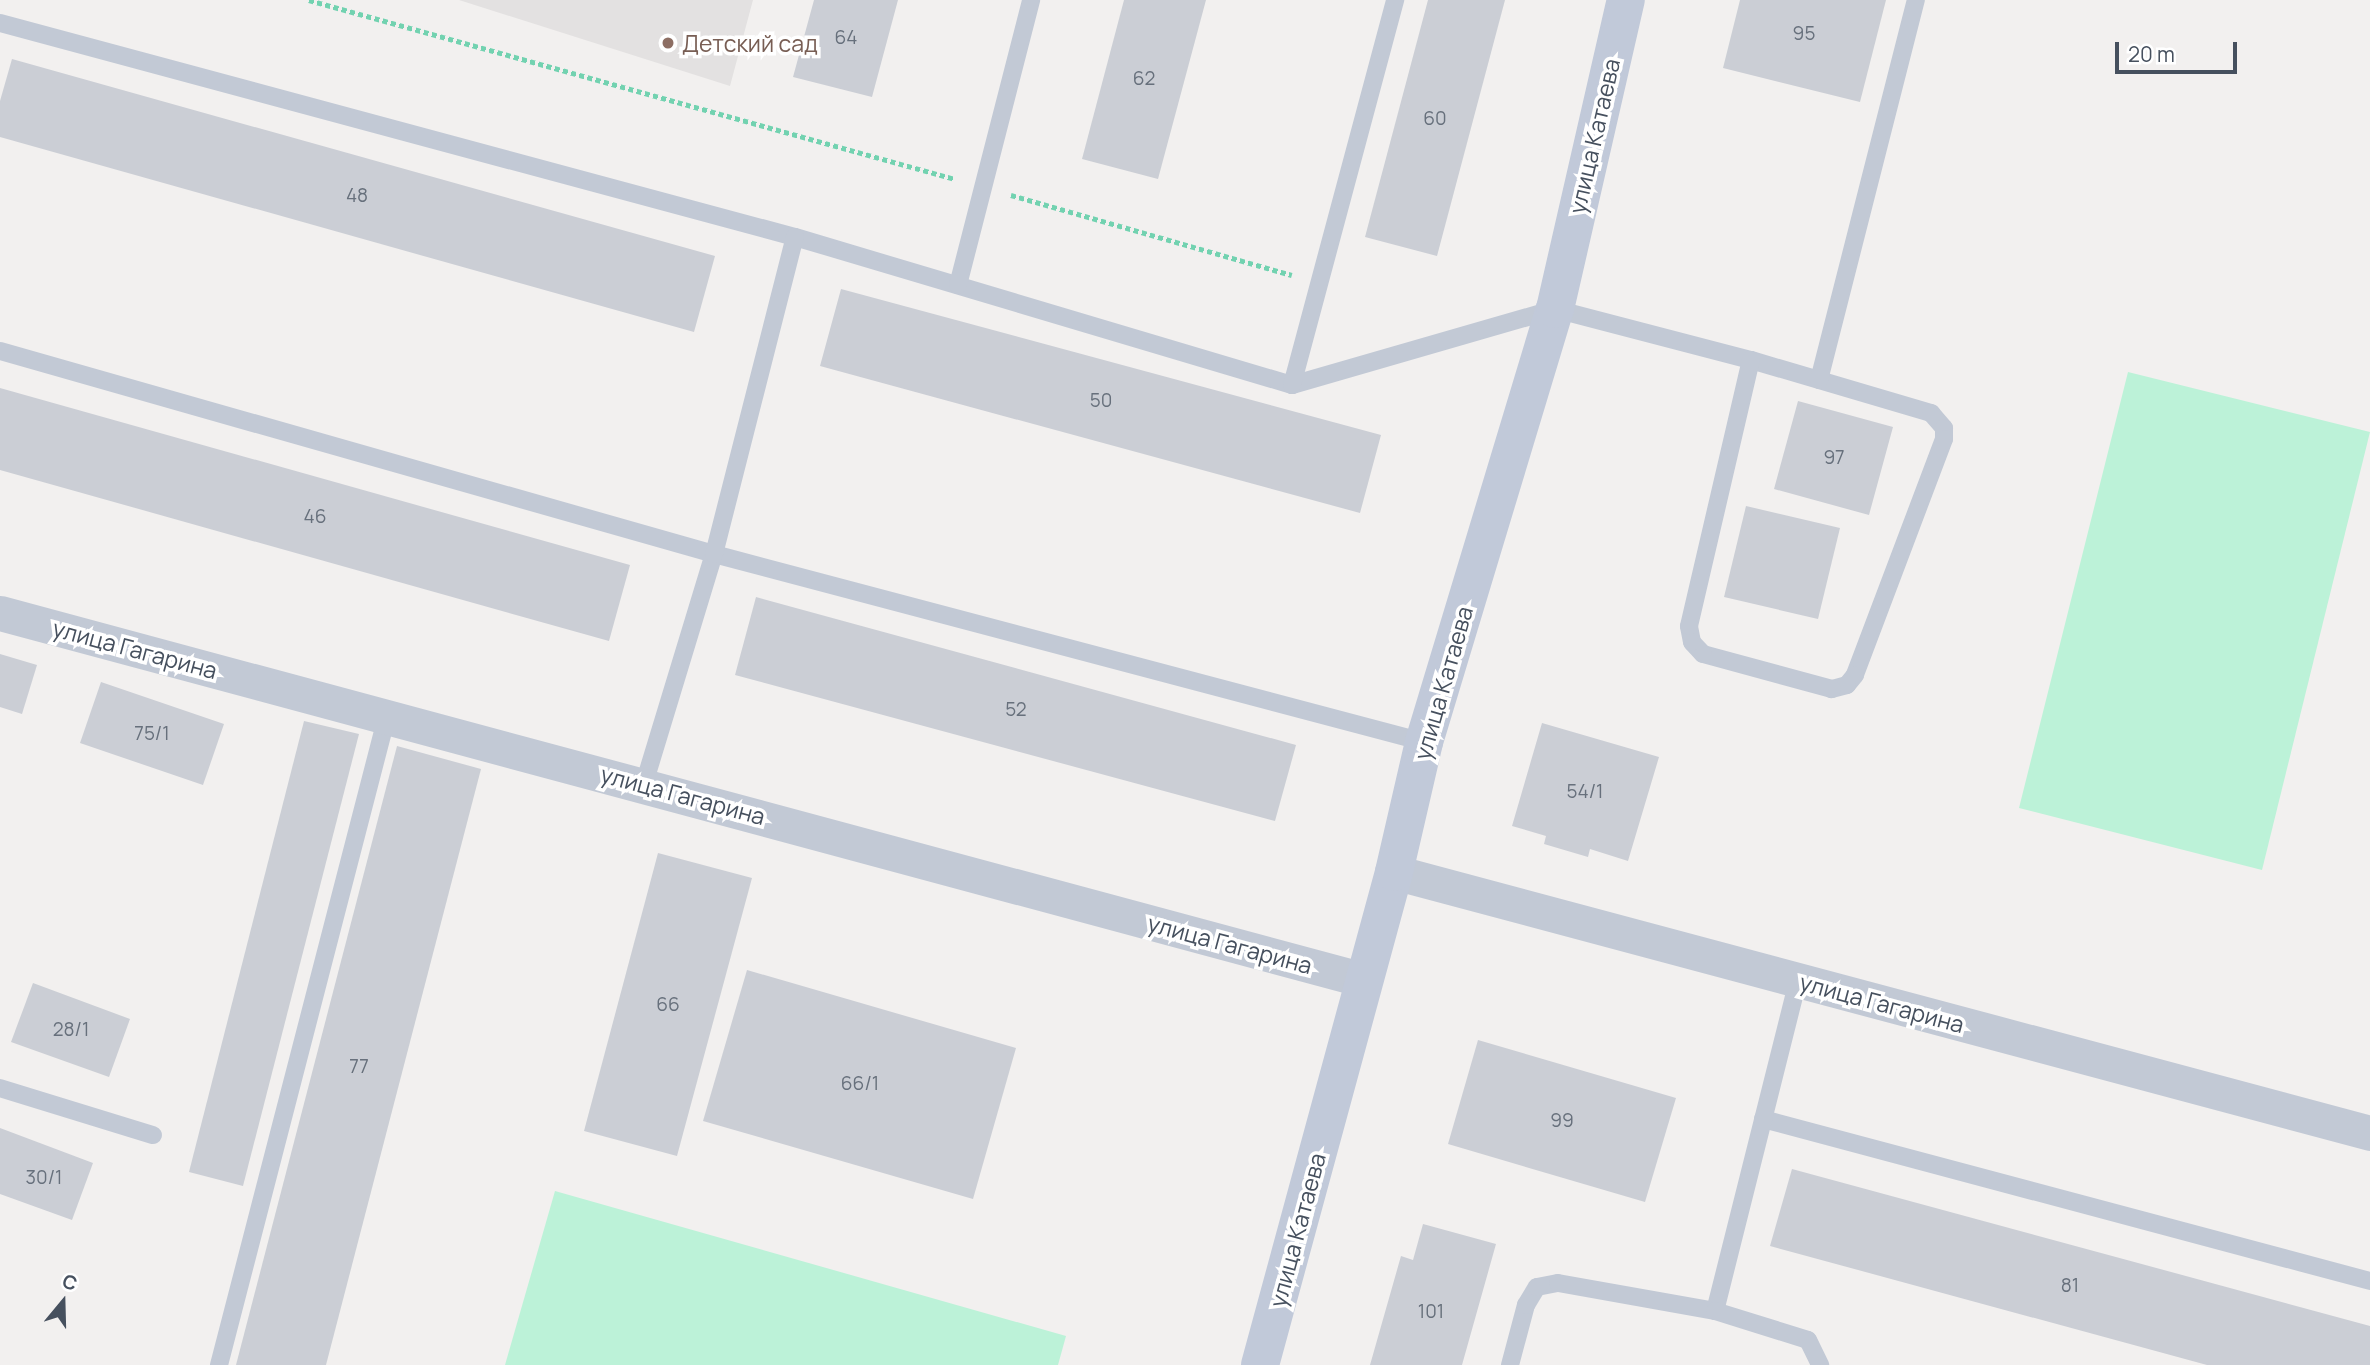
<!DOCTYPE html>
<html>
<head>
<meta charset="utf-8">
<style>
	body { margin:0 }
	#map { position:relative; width:2370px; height:1365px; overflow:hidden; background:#f2f0ef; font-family:Manrope,sans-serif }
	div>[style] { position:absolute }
	.education>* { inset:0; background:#e3e1e1 }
	.green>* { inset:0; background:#bcf2d8 }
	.building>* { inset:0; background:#cbced5 }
	.path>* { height:4.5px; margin-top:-2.25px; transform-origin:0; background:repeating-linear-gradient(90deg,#72d2b0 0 5px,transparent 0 8.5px) }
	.lane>* { height:18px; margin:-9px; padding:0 9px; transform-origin:9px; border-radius:9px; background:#c2c9d5 }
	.street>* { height:35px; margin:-17.5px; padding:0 17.5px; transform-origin:17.5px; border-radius:17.5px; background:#c2c9d5 }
	.secondary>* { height:38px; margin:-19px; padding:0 19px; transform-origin:19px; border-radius:19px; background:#c1c9d9 }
	.dots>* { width:19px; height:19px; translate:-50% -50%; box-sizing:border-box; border:4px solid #fff; border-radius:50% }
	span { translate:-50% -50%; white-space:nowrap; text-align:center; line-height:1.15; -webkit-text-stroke:7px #fff; paint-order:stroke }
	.number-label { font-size:19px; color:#67707c }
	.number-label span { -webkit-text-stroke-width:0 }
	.education-label { font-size:23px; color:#785e54 }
	.left { translate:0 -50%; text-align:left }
	.street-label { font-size:23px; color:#46505e }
	.north { position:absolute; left:28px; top:1267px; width:70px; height:70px; -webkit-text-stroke:5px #fff; paint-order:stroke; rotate:19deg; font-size:19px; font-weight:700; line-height:28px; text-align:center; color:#46505e }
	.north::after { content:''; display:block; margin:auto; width:24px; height:32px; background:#46505e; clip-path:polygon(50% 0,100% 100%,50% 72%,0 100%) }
	.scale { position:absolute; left:2115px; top:42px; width:122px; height:32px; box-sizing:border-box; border:4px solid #46505e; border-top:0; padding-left:9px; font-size:21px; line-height:24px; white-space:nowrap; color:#46505e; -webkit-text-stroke:5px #fff; paint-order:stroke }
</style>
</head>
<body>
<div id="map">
	<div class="education">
		<i style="clip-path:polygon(459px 0,753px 0,730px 86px)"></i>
	</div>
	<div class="green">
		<i style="clip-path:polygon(2128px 372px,2370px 432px,2262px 870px,2019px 808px)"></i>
		<i style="clip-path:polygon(555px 1191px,1066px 1336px,1058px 1365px,505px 1365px)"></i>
	</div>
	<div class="building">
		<i style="clip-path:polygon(814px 0,898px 0,872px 97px,793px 77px)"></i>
		<i style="clip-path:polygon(1124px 0,1206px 0,1158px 179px,1082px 159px)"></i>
		<i style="clip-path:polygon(1428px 0,1505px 0,1437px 256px,1365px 237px)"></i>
		<i style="clip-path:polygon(1740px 0,1886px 0,1860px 102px,1723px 68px)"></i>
		<i style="clip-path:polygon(12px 59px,715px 256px,694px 332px,0 137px,0 101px)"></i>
		<i style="clip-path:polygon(841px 289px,1381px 435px,1360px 513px,820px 366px)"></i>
		<i style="clip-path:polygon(0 388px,630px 565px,609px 641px,0 470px)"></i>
		<i style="clip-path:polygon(1798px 401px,1893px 427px,1869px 515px,1774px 489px)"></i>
		<i style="clip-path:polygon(1746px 506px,1840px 528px,1818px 619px,1724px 597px)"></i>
		<i style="clip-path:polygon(756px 597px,1296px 745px,1275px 821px,735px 675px)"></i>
		<i style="clip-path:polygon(0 654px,37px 665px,22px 714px,0 707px)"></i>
		<i style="clip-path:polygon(101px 682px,224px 724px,203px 785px,80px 743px)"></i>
		<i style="clip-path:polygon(304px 721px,359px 734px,243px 1186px,189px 1172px)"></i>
		<i style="clip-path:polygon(1542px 723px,1659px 757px,1628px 861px,1590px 849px,1588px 857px,1544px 844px,1546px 836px,1512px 826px)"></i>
		<i style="clip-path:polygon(397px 746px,481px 769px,326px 1365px,236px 1365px)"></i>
		<i style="clip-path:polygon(658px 853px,752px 878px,677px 1156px,584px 1131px)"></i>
		<i style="clip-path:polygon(747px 970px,1016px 1048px,973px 1199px,703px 1121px)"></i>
		<i style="clip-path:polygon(33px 983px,130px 1019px,109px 1077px,11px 1042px)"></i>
		<i style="clip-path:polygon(1478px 1040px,1676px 1098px,1645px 1202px,1448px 1144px)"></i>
		<i style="clip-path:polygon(0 1128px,93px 1163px,72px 1220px,0 1194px)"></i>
		<i style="clip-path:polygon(1792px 1169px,2370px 1326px,2370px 1365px,2207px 1365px,1770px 1246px)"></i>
		<i style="clip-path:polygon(1423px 1224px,1496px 1244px,1462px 1365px,1370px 1365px,1401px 1256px,1413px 1260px)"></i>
	</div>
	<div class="path">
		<i style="left:309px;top:0;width:670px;rotate:15.49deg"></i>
		<i style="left:1011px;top:195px;width:292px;rotate:15.9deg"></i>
	</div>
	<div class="lane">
		<i style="left:0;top:23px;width:823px;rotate:15.07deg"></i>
		<i style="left:795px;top:237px;width:519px;rotate:16.58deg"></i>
		<i style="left:1292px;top:385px;width:274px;rotate:-16.1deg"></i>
		<i style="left:1555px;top:309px;width:203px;rotate:14.6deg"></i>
		<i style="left:1751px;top:360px;width:188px;rotate:16.4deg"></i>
		<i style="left:1931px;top:413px;width:20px;rotate:49deg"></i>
		<i style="left:1944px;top:428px;width:11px;rotate:90deg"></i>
		<i style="left:1944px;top:439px;width:252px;rotate:110.7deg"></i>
		<i style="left:1855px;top:675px;width:13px;rotate:129deg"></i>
		<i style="left:1847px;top:685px;width:16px;rotate:165deg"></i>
		<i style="left:1832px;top:689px;width:134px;rotate:-164.8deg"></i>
		<i style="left:1703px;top:654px;width:16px;rotate:-133deg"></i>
		<i style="left:1692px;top:642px;width:16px;rotate:-101deg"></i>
		<i style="left:1689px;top:626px;width:273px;rotate:-76.9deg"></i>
		<i style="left:958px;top:285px;width:294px;rotate:-75.6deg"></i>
		<i style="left:0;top:351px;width:742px;rotate:15.87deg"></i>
		<i style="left:714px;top:554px;width:734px;rotate:14.83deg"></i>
		<i style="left:1819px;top:380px;width:392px;rotate:-75.7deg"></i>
		<i style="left:1292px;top:385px;width:399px;rotate:-75deg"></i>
		<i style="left:644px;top:784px;width:240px;rotate:-73.1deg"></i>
		<i style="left:714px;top:554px;width:327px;rotate:-75.7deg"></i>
		<i style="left:0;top:1088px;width:160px;rotate:17.1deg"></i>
		<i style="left:1763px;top:1119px;width:628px;rotate:14.94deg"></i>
		<i style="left:1715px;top:1311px;width:340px;rotate:-75.9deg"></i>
		<i style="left:219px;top:1365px;width:670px;rotate:-75.49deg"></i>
		<i style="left:1510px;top:1365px;width:62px;rotate:-75.1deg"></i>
		<i style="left:1526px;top:1305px;width:21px;rotate:-59deg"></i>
		<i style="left:1537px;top:1287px;width:21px;rotate:-11deg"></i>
		<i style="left:1558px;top:1283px;width:159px;rotate:10.1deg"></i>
		<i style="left:1715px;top:1311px;width:97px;rotate:17.3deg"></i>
		<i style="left:1808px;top:1340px;width:28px;rotate:64deg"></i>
	</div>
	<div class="street">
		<i style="left:0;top:613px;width:1413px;rotate:15.06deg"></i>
		<i style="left:1394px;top:872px;width:1010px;rotate:14.97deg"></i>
	</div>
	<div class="secondary">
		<i style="left:1260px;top:1365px;width:511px;rotate:-74.79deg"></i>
		<i style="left:1394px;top:872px;width:133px;rotate:-77deg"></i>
		<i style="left:1424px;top:742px;width:452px;rotate:-73.2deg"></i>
		<i style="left:1555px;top:309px;width:317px;rotate:-77.1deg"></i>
	</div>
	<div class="dots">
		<i style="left:668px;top:43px;background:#8d6e63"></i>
	</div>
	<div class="number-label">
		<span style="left:1804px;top:34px">95</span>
		<span style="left:846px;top:38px">64</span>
		<span style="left:1144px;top:79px">62</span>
		<span style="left:1435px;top:119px">60</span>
		<span style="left:357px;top:196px">48</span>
		<span style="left:1101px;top:401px">50</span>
		<span style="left:1834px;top:458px">97</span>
		<span style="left:315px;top:517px">46</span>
		<span style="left:1016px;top:710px">52</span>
		<span style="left:152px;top:734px">75/1</span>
		<span style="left:1585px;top:792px">54/1</span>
		<span style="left:668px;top:1005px">66</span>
		<span style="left:71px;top:1030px">28/1</span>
		<span style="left:359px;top:1067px">77</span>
		<span style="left:860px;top:1084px">66/1</span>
		<span style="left:1562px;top:1121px">99</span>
		<span style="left:44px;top:1178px">30/1</span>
		<span style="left:2070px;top:1286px">81</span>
		<span style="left:1431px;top:1312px">101</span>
	</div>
	<div class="education-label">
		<span class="left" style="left:682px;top:43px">Детский сад</span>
	</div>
	<div class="street-label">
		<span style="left:1594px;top:136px;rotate:-77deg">улица Катаева</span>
		<span style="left:135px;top:649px;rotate:15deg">улица Гагарина</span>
		<span style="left:1443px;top:683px;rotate:-74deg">улица Катаева</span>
		<span style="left:683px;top:795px;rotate:15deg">улица Гагарина</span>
		<span style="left:1230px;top:944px;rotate:15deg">улица Гагарина</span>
		<span style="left:1882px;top:1003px;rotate:15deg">улица Гагарина</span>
		<span style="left:1297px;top:1230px;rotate:-75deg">улица Катаева</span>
	</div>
	<div class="north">С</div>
	<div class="scale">20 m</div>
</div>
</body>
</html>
